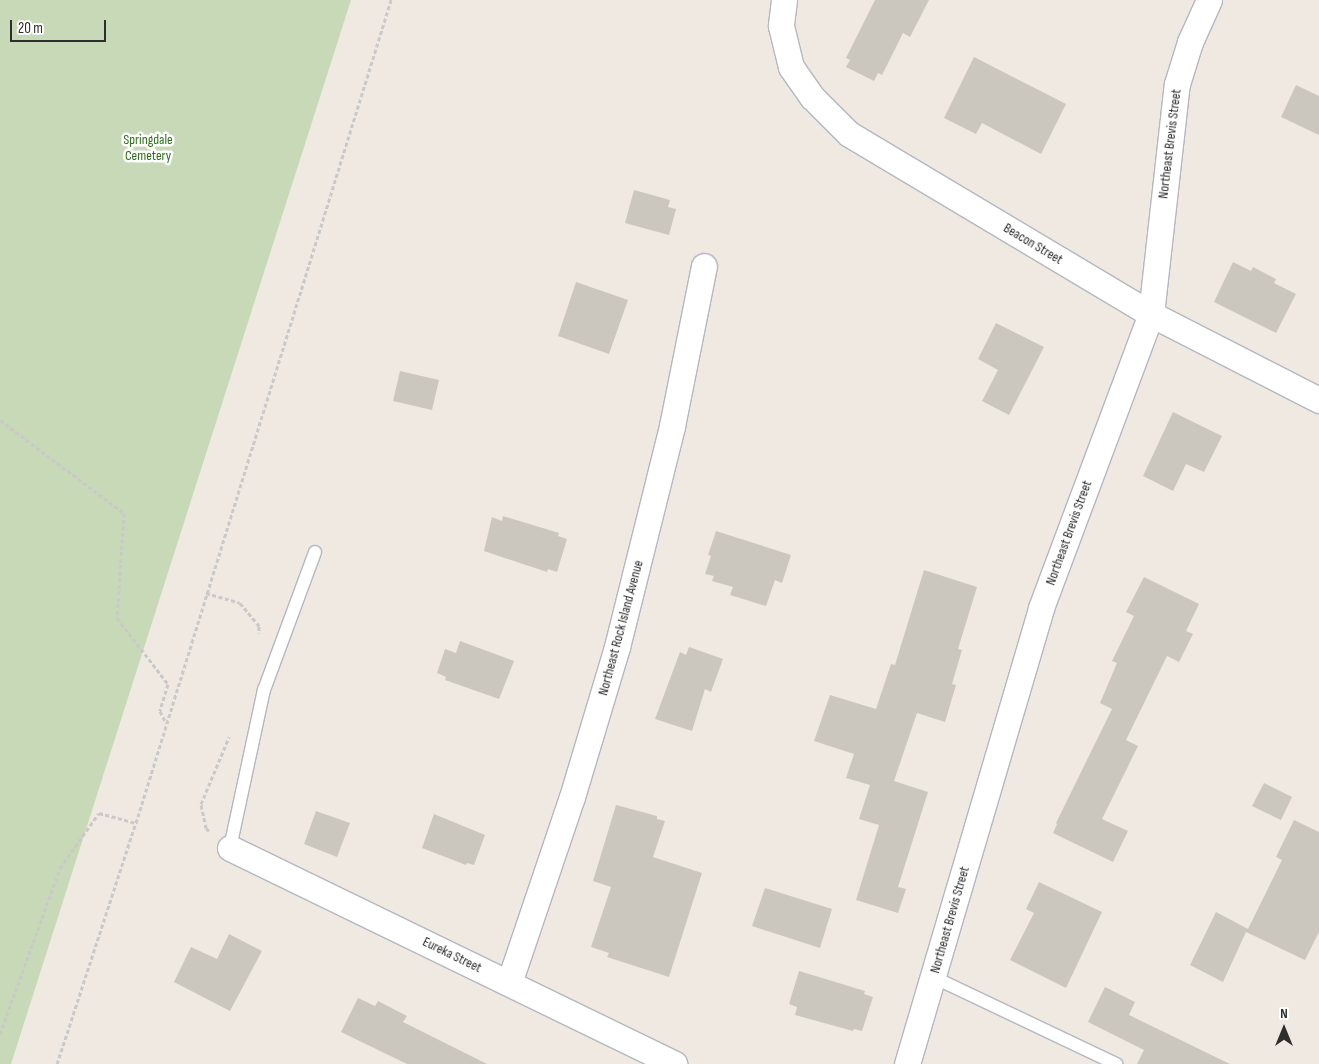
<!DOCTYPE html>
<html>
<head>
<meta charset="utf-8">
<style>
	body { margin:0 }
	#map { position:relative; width:1319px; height:1064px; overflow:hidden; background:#efe9e1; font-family:"Sofia Sans Condensed",sans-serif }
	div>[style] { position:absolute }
	.cemetery>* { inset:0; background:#c8d9b8 }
	.building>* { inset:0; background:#cbc7bf }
	.path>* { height:3px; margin-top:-1.5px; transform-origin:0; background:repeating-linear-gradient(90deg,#c9c9c9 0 4px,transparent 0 6.5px) }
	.roads { filter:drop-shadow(1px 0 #b4b7c1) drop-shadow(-1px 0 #b4b7c1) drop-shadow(0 1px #b4b7c1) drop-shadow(0 -1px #b4b7c1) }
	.lane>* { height:12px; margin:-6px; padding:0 6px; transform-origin:6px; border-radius:6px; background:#fff }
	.street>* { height:25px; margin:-12.5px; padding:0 12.5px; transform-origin:12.5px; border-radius:12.5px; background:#fff }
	span { translate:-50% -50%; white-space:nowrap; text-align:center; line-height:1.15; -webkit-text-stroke:5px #fff; paint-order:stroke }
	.park-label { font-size:14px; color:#2c6e1b }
	.street-label { font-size:14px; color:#2e2e2e }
	.north { position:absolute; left:1259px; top:1004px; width:50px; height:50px; -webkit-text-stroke:4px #fff; paint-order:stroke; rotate:0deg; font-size:14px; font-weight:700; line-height:20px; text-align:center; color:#2e2e2e }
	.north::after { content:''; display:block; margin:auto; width:18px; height:22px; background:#2e2e2e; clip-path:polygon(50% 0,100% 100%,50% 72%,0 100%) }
	.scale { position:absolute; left:10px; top:20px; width:96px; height:22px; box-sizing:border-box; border:2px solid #2e2e2e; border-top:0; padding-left:6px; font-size:15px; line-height:18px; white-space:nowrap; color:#2e2e2e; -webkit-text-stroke:4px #fff; paint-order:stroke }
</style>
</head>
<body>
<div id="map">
	<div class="cemetery">
		<i style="clip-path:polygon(0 0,351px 0,11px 1064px,0 1064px)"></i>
	</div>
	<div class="building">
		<i style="clip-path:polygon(875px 0,929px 0,910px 37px,903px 33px,882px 75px,878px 73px,874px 81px,846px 67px,850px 60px,846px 58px)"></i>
		<i style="clip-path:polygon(974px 57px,1066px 104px,1041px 154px,982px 123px,976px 134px,944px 118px)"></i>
		<i style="clip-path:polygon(1296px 85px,1319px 96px,1319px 135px,1281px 117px)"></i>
		<i style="clip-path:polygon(634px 190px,670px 200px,668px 207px,676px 209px,669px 235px,625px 223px)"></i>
		<i style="clip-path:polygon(1233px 262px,1251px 271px,1253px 267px,1276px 279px,1274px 283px,1296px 294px,1276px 333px,1214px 302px)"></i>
		<i style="clip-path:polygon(576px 282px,628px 300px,609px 354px,558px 336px)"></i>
		<i style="clip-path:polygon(996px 323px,1044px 347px,1009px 415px,982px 401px,998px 370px,978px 359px)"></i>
		<i style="clip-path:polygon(400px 371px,439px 380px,432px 410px,393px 401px)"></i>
		<i style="clip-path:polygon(1173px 412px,1222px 436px,1204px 472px,1186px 464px,1173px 491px,1143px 476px)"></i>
		<i style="clip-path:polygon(503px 516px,559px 533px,558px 536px,567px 539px,557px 572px,548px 569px,547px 572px,484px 551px,492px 517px,502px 521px)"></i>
		<i style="clip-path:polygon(716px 531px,791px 555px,782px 583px,775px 580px,766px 606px,730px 595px,733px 587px,712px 581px,714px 576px,705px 574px,711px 556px,708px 555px)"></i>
		<i style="clip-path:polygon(924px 570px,977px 587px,958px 649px,962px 650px,952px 684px,956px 685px,945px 722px,917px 713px,894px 781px,928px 792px,898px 887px,906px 889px,898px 913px,856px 900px,879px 825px,859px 819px,870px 785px,846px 778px,854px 754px,814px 741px,830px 695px,876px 709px,891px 664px,895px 665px)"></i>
		<i style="clip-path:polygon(1144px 577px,1199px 604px,1186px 631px,1193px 634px,1179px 662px,1167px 656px,1126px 740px,1138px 746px,1102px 819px,1128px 831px,1113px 862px,1053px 833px,1057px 824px,1056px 823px,1112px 709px,1100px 703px,1117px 663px,1112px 661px,1134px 616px,1126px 612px)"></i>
		<i style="clip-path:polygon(460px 641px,514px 661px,499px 699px,445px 680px,446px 677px,437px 673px,445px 649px,456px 653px)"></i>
		<i style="clip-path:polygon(689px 647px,723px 659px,711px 692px,705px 689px,692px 731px,655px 719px,680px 652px,686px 655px)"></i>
		<i style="clip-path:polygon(1264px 783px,1292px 797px,1281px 820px,1252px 806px)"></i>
		<i style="clip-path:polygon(616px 805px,657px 816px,657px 819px,665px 821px,653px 857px,702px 873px,669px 977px,607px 957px,609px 953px,591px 947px,611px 887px,593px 881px)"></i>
		<i style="clip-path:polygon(316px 811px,350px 823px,337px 857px,304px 844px)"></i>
		<i style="clip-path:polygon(434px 814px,485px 835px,474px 865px,467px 863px,466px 865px,422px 848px)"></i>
		<i style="clip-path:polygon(1294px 820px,1319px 832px,1319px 932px,1305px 960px,1246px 932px,1223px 982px,1190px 965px,1216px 912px,1248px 929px,1282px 860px,1276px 857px)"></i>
		<i style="clip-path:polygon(1039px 882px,1102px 912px,1066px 988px,1010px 960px,1034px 913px,1026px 909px)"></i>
		<i style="clip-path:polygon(765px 888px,832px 909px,820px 948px,752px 926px)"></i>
		<i style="clip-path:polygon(229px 934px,262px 951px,230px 1011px,174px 982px,191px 947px,217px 959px)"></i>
		<i style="clip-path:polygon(799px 971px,865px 991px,864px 994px,873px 997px,862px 1031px,854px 1029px,853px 1031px,795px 1015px,797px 1007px,789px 1004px)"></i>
		<i style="clip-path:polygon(1105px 987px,1135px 1002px,1129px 1015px,1230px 1064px,1137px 1064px,1144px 1050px,1088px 1022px)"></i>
		<i style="clip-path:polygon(358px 998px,375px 1006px,378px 1001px,407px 1016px,403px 1022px,487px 1064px,407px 1064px,341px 1032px)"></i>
	</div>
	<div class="path">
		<i style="left:0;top:420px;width:155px;rotate:36.9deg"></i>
		<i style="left:124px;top:513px;width:105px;rotate:93.8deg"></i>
		<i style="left:117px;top:618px;width:83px;rotate:52.3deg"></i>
		<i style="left:168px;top:684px;width:28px;rotate:107deg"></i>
		<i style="left:160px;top:711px;width:13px;rotate:63deg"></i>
		<i style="left:206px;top:593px;width:35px;rotate:16deg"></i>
		<i style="left:240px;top:603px;width:30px;rotate:50deg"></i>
		<i style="left:259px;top:626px;width:7px;rotate:90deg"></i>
		<i style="left:209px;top:831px;width:4px;rotate:-135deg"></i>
		<i style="left:206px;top:828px;width:25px;rotate:-102deg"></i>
		<i style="left:201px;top:804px;width:73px;rotate:-67.3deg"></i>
		<i style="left:0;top:1034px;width:177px;rotate:-70.1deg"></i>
		<i style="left:60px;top:868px;width:67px;rotate:-54.7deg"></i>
		<i style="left:99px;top:813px;width:38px;rotate:15deg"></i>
		<i style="left:57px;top:1064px;width:254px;rotate:-71.9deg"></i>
		<i style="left:136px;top:823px;width:862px;rotate:-72.78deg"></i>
	</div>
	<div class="roads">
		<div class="lane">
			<i style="left:230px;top:848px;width:162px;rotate:-77.9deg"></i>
			<i style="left:264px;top:690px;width:147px;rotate:-69.7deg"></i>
			<i style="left:933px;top:977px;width:203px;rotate:25.4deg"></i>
		</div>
		<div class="street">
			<i style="left:784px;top:0;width:26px;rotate:97deg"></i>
			<i style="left:781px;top:26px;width:42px;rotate:76.3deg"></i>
			<i style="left:791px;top:67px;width:37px;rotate:55deg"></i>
			<i style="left:812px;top:97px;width:52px;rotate:45deg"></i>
			<i style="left:849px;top:134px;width:352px;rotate:30.8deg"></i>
			<i style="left:1151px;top:314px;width:189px;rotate:27.1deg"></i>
			<i style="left:230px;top:848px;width:494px;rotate:25.9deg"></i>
			<i style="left:509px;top:983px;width:196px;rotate:-71.3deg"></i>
			<i style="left:572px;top:797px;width:157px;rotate:-73.3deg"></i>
			<i style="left:617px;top:647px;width:228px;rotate:-76deg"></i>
			<i style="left:672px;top:426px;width:163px;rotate:-78.7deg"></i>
			<i style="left:907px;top:1064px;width:475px;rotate:-73.6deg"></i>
			<i style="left:1041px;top:608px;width:314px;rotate:-69.5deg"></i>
			<i style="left:1151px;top:314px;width:231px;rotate:-83.6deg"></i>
			<i style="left:1177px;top:84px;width:44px;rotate:-72.8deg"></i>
			<i style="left:1190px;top:42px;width:46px;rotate:-65.7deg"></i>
		</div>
	</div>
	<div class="park-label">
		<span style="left:148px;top:148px">Springdale<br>Cemetery</span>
	</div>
	<div class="street-label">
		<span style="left:1170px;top:144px;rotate:-83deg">Northeast Brevis Street</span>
		<span style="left:1033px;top:244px;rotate:31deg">Beacon Street</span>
		<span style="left:1069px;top:533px;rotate:-70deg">Northeast Brevis Street</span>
		<span style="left:621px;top:628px;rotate:-75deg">Northeast Rock Island Avenue</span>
		<span style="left:950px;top:920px;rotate:-74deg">Northeast Brevis Street</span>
		<span style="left:452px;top:955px;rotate:26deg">Eureka Street</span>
	</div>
	<div class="north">N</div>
	<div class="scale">20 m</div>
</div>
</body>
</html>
